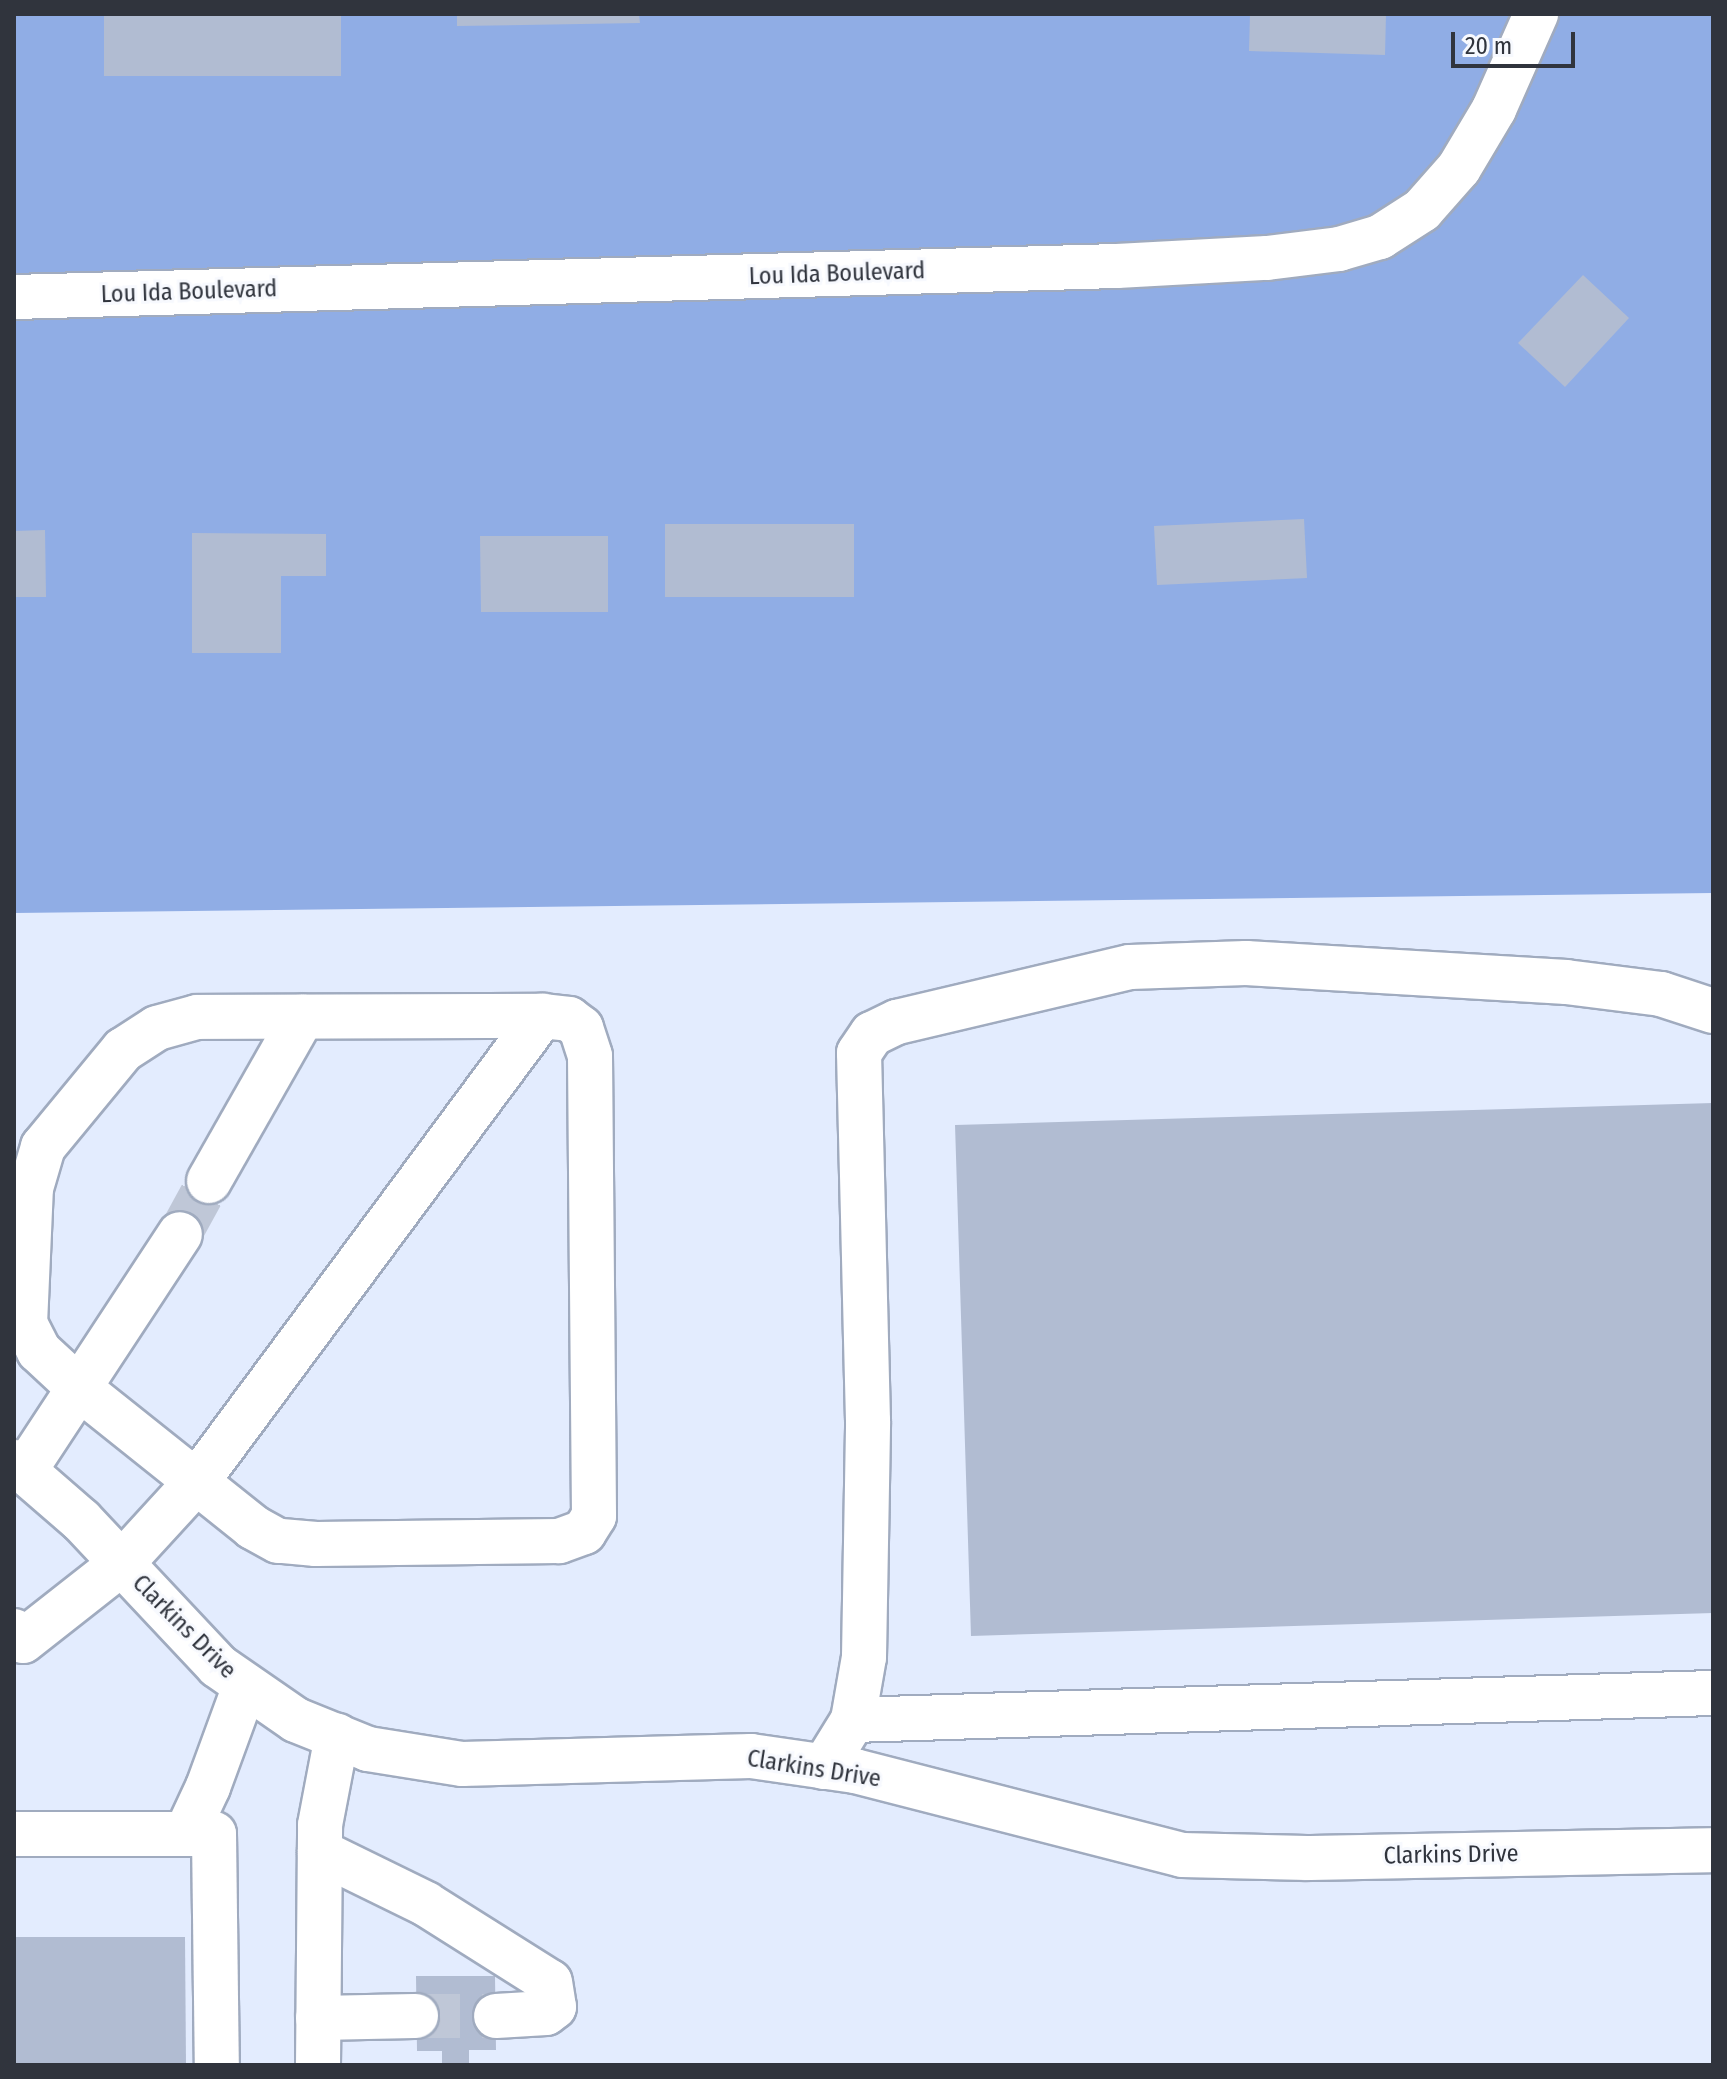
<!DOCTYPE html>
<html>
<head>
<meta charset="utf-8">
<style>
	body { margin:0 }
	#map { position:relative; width:1727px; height:2079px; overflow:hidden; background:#e3ecfe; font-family:"Fira Sans Condensed",sans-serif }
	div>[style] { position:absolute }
	.forest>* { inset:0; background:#90ade5 }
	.building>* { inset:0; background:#b1bcd2 }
	.minor-tunnel>* { height:44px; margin-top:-22px; transform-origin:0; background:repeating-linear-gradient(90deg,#bfc7d7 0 44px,transparent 0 66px) }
	.roads { filter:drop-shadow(2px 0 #a0abbf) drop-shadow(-2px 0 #a0abbf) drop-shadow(0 2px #a0abbf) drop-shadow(0 -2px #a0abbf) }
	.minor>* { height:44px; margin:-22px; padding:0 22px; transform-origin:22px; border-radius:22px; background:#fff }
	span { translate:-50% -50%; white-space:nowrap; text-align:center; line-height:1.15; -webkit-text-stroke:6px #f7f9fe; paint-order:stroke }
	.street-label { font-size:24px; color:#30343d }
	.frame { position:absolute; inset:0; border:16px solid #30343d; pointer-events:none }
	.scale { position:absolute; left:1451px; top:32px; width:124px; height:36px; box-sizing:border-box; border:4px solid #30343d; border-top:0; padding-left:10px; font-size:24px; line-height:28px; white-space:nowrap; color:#30343d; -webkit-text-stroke:6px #f7f9fe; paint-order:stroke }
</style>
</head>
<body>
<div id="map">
	<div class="forest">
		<i style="clip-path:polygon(14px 14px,1713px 14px,1713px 893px,14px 913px)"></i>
	</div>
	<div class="building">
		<i style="clip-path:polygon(104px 14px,341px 14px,341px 76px,104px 76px)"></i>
		<i style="clip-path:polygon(457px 14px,639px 14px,640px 23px,457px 26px)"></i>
		<i style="clip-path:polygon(1250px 14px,1386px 14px,1385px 55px,1249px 51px)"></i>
		<i style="clip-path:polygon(1583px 275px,1629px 318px,1565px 387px,1518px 343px)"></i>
		<i style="clip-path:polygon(1304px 519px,1307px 578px,1157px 585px,1154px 526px)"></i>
		<i style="clip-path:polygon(665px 524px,854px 524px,854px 597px,665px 597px)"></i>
		<i style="clip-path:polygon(45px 530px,46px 597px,14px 597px,14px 531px)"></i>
		<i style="clip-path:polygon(192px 533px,326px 534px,326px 576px,281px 576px,281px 653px,192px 653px)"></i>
		<i style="clip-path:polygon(480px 536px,608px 536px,608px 612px,481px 612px)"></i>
		<i style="clip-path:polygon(1713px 1103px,1713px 1613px,971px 1636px,955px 1125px)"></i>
		<i style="clip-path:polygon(14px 1937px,185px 1937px,186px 2065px,14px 2065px)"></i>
		<i style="clip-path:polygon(416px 1976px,495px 1976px,496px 2050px,469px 2050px,469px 2065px,442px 2065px,442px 2051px,417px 2051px)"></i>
	</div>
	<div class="minor-tunnel">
		<i style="left:180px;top:1234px;width:60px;rotate:-61.3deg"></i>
		<i style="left:416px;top:2016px;width:80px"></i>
	</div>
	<div class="roads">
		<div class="minor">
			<i style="left:14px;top:297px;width:1103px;rotate:-1.61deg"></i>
			<i style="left:1117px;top:266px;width:150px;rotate:-3.1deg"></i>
			<i style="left:1267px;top:258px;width:73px;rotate:-7.1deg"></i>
			<i style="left:1339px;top:249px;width:43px;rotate:-16.3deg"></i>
			<i style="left:1380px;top:237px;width:50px;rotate:-32.7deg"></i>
			<i style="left:1422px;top:210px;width:56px;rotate:-48.6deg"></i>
			<i style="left:1459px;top:168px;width:69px;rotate:-59.3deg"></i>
			<i style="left:1494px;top:109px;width:104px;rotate:-66.1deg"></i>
			<i style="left:542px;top:1016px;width:27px;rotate:6deg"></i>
			<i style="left:569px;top:1019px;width:15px;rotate:37deg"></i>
			<i style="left:581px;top:1028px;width:29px;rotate:72deg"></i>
			<i style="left:590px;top:1056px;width:460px;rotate:89.5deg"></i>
			<i style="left:594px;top:1516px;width:19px;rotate:122deg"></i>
			<i style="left:584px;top:1532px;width:27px;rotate:160deg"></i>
			<i style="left:559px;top:1541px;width:243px;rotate:179.3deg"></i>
			<i style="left:316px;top:1544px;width:38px;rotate:-175deg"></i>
			<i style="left:278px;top:1541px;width:29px;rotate:-151deg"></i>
			<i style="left:253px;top:1527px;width:221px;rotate:-141.4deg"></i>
			<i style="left:80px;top:1389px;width:56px;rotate:-137.2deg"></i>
			<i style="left:39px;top:1351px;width:30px;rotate:-117deg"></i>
			<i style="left:25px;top:1324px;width:136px;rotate:-87.5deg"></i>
			<i style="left:31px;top:1188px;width:43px;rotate:-73.7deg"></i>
			<i style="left:43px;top:1147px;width:126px;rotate:-50.5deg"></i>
			<i style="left:123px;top:1050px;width:40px;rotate:-32.9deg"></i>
			<i style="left:157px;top:1028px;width:41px;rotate:-15.4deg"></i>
			<i style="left:197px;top:1017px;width:345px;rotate:-0.2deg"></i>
			<i style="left:209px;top:1181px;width:189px;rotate:-60.4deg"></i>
			<i style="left:14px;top:1462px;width:89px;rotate:40.9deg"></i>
			<i style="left:81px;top:1520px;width:200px;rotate:46.8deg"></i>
			<i style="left:218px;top:1666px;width:95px;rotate:34.7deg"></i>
			<i style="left:296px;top:1720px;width:78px;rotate:21.9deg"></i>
			<i style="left:368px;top:1749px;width:95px;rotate:9.1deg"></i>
			<i style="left:462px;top:1764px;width:289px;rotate:-1.6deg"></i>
			<i style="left:751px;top:1756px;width:105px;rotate:8.2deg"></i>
			<i style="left:855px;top:1771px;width:338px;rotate:14.4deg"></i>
			<i style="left:1182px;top:1855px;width:125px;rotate:1.4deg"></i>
			<i style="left:1307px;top:1858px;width:406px;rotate:-1.1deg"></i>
			<i style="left:25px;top:1470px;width:282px;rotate:-56.7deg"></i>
			<i style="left:14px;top:1631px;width:13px;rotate:48deg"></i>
			<i style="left:23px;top:1641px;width:125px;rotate:-38.2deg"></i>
			<i style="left:121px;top:1564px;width:114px;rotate:-47.5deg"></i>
			<i style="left:198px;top:1480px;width:578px;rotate:-53.45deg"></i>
			<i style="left:853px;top:1720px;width:860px;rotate:-1.8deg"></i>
			<i style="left:824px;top:1767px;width:55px;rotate:-58.3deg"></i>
			<i style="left:853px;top:1720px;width:64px;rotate:-80.1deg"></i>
			<i style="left:864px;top:1657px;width:236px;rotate:-89deg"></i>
			<i style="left:868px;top:1421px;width:368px;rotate:-91.4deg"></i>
			<i style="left:859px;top:1053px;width:23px;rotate:-56deg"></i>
			<i style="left:872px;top:1034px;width:28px;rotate:-26deg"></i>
			<i style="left:897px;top:1022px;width:239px;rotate:-13.3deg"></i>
			<i style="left:1130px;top:967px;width:116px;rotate:-2deg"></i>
			<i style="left:1246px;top:963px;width:321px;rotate:3.4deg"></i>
			<i style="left:1566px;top:982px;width:96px;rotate:7.2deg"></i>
			<i style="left:1661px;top:994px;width:55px;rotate:18.1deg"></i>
			<i style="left:14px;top:1834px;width:172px"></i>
			<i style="left:186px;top:1834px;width:52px;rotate:-64.9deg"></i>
			<i style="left:208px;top:1787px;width:108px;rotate:-69.9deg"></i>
			<i style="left:186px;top:1834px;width:28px"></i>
			<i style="left:214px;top:1834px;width:231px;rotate:89.3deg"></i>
			<i style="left:320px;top:1852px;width:118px;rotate:26.1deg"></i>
			<i style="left:426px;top:1904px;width:146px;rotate:32.2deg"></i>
			<i style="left:550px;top:1982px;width:25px;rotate:81deg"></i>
			<i style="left:554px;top:2007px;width:10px;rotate:143deg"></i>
			<i style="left:546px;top:2013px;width:50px;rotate:176.6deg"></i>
			<i style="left:318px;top:2018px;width:98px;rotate:-1.2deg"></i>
			<i style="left:318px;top:2065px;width:240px;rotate:-89.5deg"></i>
			<i style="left:320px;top:1825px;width:91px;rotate:-79.2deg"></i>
		</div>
	</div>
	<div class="street-label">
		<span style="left:837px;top:274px;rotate:-2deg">Lou Ida Boulevard</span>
		<span style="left:189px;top:292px;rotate:-2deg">Lou Ida Boulevard</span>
		<span style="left:184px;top:1627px;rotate:45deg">Clarkins Drive</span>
		<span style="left:814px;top:1769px;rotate:9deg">Clarkins Drive</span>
		<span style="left:1451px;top:1855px;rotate:-1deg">Clarkins Drive</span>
	</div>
	<div class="frame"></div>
	<div class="scale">20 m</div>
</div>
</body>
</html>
